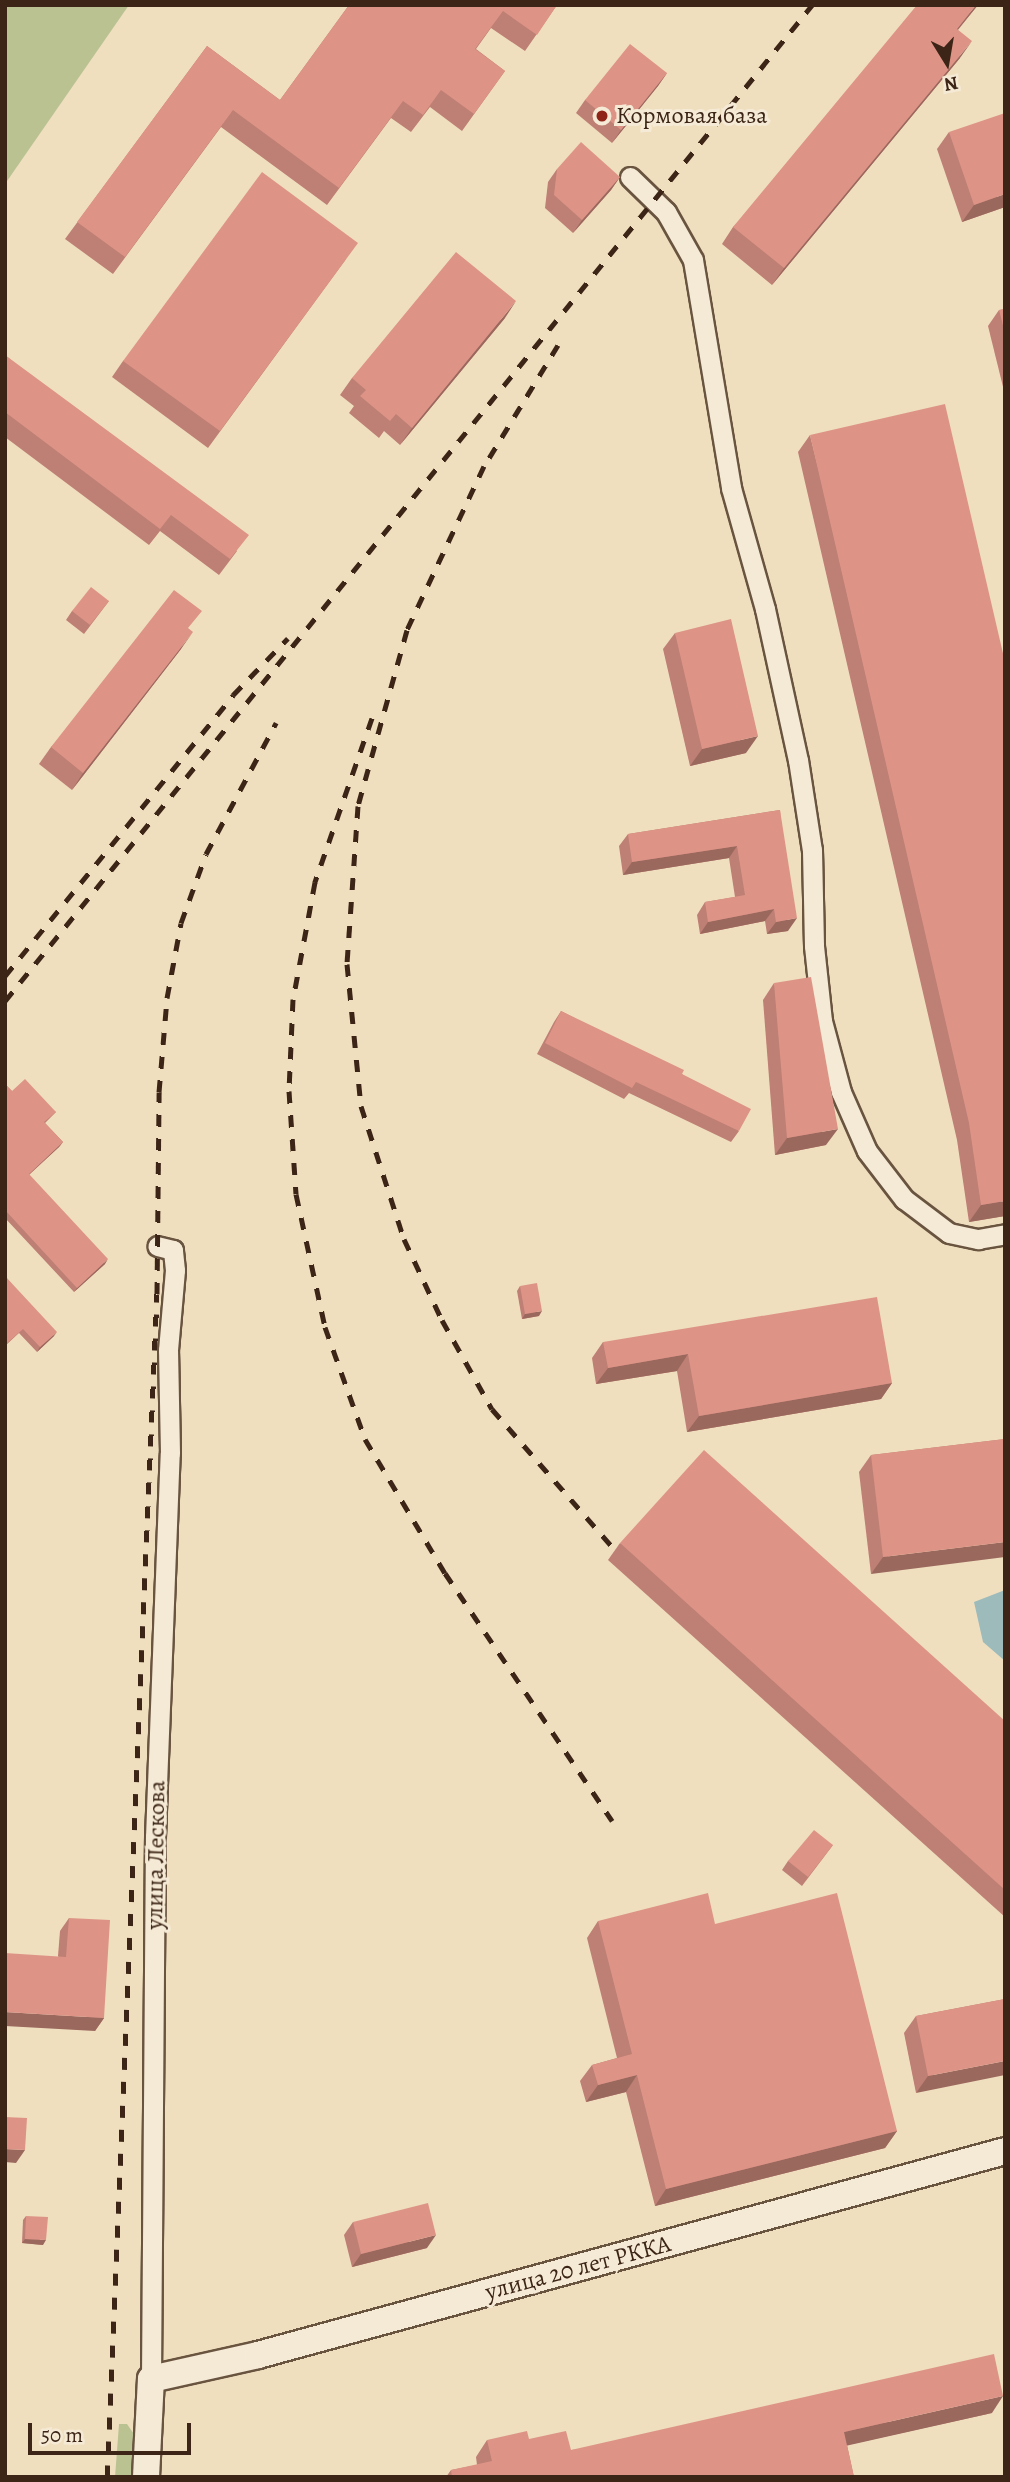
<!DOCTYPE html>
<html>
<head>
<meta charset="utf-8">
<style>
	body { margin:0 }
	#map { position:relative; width:1010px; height:2482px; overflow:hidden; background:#f0dfbf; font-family:Alegreya,serif }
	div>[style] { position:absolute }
	.green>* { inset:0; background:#bac292 }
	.water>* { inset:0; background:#9dbbba }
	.roads { filter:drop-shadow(2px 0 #695440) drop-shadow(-2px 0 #695440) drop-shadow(0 2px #695440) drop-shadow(0 -2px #695440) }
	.street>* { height:19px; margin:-9.5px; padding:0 9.5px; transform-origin:9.5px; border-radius:9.5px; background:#f5ead5 }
	.secondary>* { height:26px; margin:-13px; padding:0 13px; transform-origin:13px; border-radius:13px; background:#f5ead5 }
	.rail>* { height:5px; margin-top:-2.5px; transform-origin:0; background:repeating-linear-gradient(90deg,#3c2516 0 12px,transparent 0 24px) }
	.wall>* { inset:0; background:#be7f74 }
	.shaded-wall>* { inset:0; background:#9b685e }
	.building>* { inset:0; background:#dd9487 }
	.dots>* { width:19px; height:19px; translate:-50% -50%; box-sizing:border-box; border:4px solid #f5ead5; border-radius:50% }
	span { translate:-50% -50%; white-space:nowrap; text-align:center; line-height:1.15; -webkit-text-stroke:6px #f5ead5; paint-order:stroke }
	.poi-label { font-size:24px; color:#3c2516 }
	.left { translate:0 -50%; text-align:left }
	.street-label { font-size:24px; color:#3c2516 }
	.frame { position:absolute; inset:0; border:7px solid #3c2516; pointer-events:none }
	.north { position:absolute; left:912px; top:28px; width:70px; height:70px; -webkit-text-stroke:5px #f5ead5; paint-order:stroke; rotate:169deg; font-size:19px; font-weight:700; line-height:28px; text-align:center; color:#3c2516 }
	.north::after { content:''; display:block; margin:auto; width:24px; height:32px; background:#3c2516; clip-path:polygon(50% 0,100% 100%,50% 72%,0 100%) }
	.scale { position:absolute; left:28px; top:2423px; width:163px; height:32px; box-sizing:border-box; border:4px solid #3c2516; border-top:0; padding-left:9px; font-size:21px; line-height:24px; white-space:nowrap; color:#3c2516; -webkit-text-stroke:5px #f5ead5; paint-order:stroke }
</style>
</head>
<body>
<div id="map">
	<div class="green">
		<i style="clip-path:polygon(5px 5px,129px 5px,5px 184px)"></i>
		<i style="clip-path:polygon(119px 2424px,127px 2424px,136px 2437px,139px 2477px,115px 2477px)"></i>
	</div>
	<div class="water">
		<i style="clip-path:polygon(1005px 1590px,1005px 1661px,983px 1642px,974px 1602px)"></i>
	</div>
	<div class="roads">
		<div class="street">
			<i style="left:630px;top:177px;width:50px;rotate:44.2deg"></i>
			<i style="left:666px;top:212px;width:55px;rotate:60.6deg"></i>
			<i style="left:693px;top:260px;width:231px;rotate:80.5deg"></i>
			<i style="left:731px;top:488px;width:126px;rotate:74.3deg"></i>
			<i style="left:765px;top:609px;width:155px;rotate:77.7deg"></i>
			<i style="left:798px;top:760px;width:91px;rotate:81.2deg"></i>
			<i style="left:812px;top:850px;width:96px;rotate:88.8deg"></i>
			<i style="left:814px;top:946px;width:75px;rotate:83.9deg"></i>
			<i style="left:822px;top:1021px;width:73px;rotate:75deg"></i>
			<i style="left:841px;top:1092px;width:64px;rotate:66.2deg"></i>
			<i style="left:867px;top:1151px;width:61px;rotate:52.4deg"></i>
			<i style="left:904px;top:1199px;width:56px;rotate:37.1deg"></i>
			<i style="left:949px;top:1233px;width:30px;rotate:12deg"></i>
			<i style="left:978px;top:1239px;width:27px;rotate:-10deg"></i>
			<i style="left:151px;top:2379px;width:542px;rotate:-89.58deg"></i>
			<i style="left:155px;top:1837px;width:384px;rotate:-87.8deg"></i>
			<i style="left:170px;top:1453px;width:103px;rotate:-91.1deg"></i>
			<i style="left:168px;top:1350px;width:80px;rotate:-85deg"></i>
			<i style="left:175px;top:1270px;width:20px;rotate:-96deg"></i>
			<i style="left:173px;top:1250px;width:16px;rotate:-166deg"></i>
		</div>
		<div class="secondary">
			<i style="left:146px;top:2477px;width:98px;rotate:-87.1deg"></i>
			<i style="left:151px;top:2379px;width:110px;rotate:-12.6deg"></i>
			<i style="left:258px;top:2355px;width:774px;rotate:-15.27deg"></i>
		</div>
	</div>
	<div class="rail">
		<i style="left:558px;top:345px;width:142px;rotate:121.4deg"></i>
		<i style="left:484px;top:466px;width:181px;rotate:115.2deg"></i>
		<i style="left:407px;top:630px;width:183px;rotate:105.6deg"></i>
		<i style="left:358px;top:806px;width:158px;rotate:94deg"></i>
		<i style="left:347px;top:964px;width:143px;rotate:84.4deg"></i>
		<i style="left:361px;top:1106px;width:140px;rotate:72.1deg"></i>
		<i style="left:404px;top:1239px;width:89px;rotate:64.9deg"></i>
		<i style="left:442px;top:1320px;width:102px;rotate:60.7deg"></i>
		<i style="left:492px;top:1409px;width:189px;rotate:48.9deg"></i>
		<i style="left:372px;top:718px;width:174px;rotate:109.2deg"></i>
		<i style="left:315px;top:882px;width:119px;rotate:100.6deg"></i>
		<i style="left:293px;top:999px;width:92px;rotate:92.5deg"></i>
		<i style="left:289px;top:1091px;width:103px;rotate:86.1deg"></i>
		<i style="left:296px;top:1194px;width:136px;rotate:77.7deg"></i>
		<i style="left:325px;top:1327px;width:119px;rotate:70.3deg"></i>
		<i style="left:365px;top:1439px;width:156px;rotate:59.2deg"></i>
		<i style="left:445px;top:1573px;width:299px;rotate:56deg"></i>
		<i style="left:5px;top:976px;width:362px;rotate:-50.9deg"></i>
		<i style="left:233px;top:695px;width:79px;rotate:-46deg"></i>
		<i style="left:5px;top:1001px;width:1282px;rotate:-50.98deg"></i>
		<i style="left:107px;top:2477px;width:1184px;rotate:-87.58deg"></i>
		<i style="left:157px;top:1294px;width:202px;rotate:-89.4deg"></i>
		<i style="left:159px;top:1092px;width:94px;rotate:-85.1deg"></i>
		<i style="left:167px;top:998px;width:76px;rotate:-79.4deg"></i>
		<i style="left:181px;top:923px;width:73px;rotate:-70.1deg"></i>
		<i style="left:206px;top:854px;width:149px;rotate:-61.9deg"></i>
	</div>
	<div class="wall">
		<i style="clip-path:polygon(349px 5px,557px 5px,525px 51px,491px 28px,476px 49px,505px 71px,462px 131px,430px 107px,411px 132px,391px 118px,327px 205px,221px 127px,113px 274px,65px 239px,207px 46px,280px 100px)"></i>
		<i style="clip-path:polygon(978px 5px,958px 30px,960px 58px,772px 285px,722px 244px,733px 227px)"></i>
		<i style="clip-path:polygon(667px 73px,658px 86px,612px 143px,576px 113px,585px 100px)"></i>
		<i style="clip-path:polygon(949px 132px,1005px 207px,962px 222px,937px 149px)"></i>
		<i style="clip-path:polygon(557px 169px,620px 177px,611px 190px,573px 233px,545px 208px,548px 182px)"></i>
		<i style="clip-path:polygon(346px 259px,208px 448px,112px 377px,123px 361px)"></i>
		<i style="clip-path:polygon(1005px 309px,1005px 395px,988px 326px,999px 310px)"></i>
		<i style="clip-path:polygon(505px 318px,400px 445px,384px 431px,379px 438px,349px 413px,354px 406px,340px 395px,352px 378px)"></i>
		<i style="clip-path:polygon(5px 355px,237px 551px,219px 575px,160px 531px,149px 545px,5px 437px)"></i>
		<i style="clip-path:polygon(810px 435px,1005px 1216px,969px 1222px,957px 1140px,798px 452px)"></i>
		<i style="clip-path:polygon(109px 601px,84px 634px,66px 620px,72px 611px)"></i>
		<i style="clip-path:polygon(189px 629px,181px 649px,72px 790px,39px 764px,51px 747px)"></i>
		<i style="clip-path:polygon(675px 633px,746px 753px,690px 766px,663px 649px)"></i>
		<i style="clip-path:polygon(780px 810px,788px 931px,767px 934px,765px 921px,700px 934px,697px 915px,705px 902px,735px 897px,729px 858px,623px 875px,619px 846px,628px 834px)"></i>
		<i style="clip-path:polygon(774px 983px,826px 1145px,775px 1155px,763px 1000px)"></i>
		<i style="clip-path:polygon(561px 1011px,682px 1074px,739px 1131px,731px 1142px,629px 1093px,624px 1099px,537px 1054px,554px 1022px)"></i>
		<i style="clip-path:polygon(5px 1084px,12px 1091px,56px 1112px,45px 1123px,63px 1142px,59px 1147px,29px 1175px,105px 1264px,74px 1292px,5px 1218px)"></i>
		<i style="clip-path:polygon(5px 1276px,54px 1336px,37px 1352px,19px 1333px,5px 1346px)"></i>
		<i style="clip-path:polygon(520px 1286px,539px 1316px,522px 1319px,517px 1291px)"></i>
		<i style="clip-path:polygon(603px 1342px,892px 1383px,881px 1399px,687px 1432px,677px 1371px,596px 1384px,592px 1358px)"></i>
		<i style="clip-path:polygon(1005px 1439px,871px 1574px,859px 1472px,871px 1455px)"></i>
		<i style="clip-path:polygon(620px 1543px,1005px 1721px,1005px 1917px,608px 1560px)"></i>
		<i style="clip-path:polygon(833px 1845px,802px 1886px,782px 1870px,788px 1861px)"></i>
		<i style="clip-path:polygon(69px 1918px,104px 2018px,95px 2031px,58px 1956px,60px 1931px)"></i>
		<i style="clip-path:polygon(598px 1921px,715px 1924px,897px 2131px,885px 2148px,655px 2206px,626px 2092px,586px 2102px,580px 2081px,592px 2065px,617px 2058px,587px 1938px)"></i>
		<i style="clip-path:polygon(1005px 1999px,916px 2093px,904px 2033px,916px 2016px)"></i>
		<i style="clip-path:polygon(26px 2216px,43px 2245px,22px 2243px,23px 2220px)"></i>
		<i style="clip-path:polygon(353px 2222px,427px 2248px,352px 2267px,344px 2235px)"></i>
		<i style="clip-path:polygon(992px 2413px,847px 2445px,854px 2477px,446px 2477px,451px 2470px,477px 2465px,476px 2457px,487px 2440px,529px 2439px,571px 2450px)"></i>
	</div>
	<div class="shaded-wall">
		<i style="clip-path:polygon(976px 5px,978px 5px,945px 45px,957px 29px)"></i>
		<i style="clip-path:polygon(972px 41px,960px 58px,772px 285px,784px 268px)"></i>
		<i style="clip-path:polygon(667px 73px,658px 86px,612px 143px,621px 130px)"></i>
		<i style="clip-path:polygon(620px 177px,611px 190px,573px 233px,582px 220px)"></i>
		<i style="clip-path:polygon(1005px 194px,1005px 207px,962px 222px,974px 205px)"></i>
		<i style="clip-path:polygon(516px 301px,505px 318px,400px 445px,412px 428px)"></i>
		<i style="clip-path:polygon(193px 632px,181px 649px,72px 790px,83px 773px)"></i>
		<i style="clip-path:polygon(758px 736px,746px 753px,690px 766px,702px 749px)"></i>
		<i style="clip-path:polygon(737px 846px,729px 858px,623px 875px,632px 862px)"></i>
		<i style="clip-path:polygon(774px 909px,765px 921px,700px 934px,708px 922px)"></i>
		<i style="clip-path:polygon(797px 918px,788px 931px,767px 934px,776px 922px)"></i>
		<i style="clip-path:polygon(838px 1129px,826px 1145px,775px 1155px,787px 1138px)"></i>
		<i style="clip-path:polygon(63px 1142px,59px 1147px,25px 1178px,29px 1174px)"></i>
		<i style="clip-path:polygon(1005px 1201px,1005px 1216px,969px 1222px,981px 1205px)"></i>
		<i style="clip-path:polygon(108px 1259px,105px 1264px,74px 1292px,77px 1288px)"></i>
		<i style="clip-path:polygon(542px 1311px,539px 1316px,522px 1319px,525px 1314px)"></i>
		<i style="clip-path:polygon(57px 1332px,54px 1336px,37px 1352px,40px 1347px)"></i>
		<i style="clip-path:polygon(688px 1354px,677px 1371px,596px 1384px,608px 1368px)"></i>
		<i style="clip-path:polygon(892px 1383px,881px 1399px,687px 1432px,699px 1416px)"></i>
		<i style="clip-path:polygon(1005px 1542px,1005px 1557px,871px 1574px,883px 1557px)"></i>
		<i style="clip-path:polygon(5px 2012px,104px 2018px,95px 2031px,5px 2026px)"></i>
		<i style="clip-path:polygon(1005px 2061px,1005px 2075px,916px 2093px,928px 2076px)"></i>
		<i style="clip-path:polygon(637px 2075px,626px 2092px,586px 2102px,598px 2085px)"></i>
		<i style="clip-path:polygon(897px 2131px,885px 2148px,655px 2206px,666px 2189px)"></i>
		<i style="clip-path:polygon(5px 2149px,25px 2150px,16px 2163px,5px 2162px)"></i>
		<i style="clip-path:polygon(436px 2235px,427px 2248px,352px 2267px,361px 2254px)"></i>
		<i style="clip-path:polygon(25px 2239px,46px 2240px,43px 2245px,22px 2243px)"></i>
		<i style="clip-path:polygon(1003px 2396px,992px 2413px,832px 2449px,844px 2432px)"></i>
	</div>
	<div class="building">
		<i style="clip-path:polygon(349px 5px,557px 5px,537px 35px,503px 11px,475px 49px,505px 71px,474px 114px,441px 90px,423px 115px,403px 101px,339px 188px,233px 110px,125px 257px,77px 222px,207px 46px,280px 100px)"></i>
		<i style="clip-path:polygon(917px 5px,976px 5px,957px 29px,972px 41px,784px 268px,733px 227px)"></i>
		<i style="clip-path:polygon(630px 44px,667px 73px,621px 130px,585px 100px)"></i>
		<i style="clip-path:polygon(1005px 113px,1005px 194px,974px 205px,949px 132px)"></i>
		<i style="clip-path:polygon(581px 142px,620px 177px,582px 220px,554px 195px,557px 169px)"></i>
		<i style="clip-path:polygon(262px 172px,358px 243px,220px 431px,123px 361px)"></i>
		<i style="clip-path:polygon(456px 252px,516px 301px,412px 428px,396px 414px,390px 421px,360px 396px,366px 390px,352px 378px)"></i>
		<i style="clip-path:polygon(1005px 309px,1005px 333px,999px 310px)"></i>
		<i style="clip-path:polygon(5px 355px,249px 535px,230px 559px,171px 515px,160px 529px,5px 412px)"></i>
		<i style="clip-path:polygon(945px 404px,1005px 662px,1005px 1201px,981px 1205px,969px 1123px,810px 435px)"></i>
		<i style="clip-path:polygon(91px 587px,109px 601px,90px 625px,72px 611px)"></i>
		<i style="clip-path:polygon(174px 590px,202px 611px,188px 628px,193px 632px,83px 773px,51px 747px)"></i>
		<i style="clip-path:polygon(731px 619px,758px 736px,702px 749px,675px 633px)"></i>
		<i style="clip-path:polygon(780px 810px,797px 918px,776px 922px,774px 909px,708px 922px,705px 902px,745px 895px,737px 846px,632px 862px,628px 834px)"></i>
		<i style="clip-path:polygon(811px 977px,838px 1129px,787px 1138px,774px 983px)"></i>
		<i style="clip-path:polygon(561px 1011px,684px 1070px,682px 1074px,751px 1109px,739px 1131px,636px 1082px,632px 1088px,545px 1043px)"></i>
		<i style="clip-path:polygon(25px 1079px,56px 1112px,44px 1122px,63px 1142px,29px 1174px,108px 1259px,77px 1288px,5px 1210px,5px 1084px,12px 1091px)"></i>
		<i style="clip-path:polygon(5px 1276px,57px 1332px,40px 1347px,23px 1329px,5px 1345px)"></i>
		<i style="clip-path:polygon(537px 1283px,542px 1311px,525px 1314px,520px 1286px)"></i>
		<i style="clip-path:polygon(877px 1297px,892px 1383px,699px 1416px,688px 1354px,608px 1368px,603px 1342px)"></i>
		<i style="clip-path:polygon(1005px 1439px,1005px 1542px,883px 1557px,871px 1455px)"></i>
		<i style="clip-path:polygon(704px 1450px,1005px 1721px,1005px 1890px,620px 1543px)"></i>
		<i style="clip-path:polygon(814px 1830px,833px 1845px,808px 1877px,788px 1861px)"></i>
		<i style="clip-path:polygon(708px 1893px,715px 1924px,837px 1893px,897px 2131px,666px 2189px,637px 2075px,598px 2085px,592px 2065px,632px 2054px,598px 1921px)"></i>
		<i style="clip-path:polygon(69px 1918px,110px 1920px,104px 2018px,5px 2012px,5px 1953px,66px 1957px)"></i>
		<i style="clip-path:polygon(1005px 1999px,1005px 2061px,928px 2076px,916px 2016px)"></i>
		<i style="clip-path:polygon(5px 2117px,27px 2118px,25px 2150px,5px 2149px)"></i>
		<i style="clip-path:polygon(428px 2203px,436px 2235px,361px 2254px,353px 2222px)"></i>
		<i style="clip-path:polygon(26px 2216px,48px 2217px,46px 2240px,25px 2239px)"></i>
		<i style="clip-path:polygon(994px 2354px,1003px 2396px,844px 2432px,854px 2477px,452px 2477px,451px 2470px,492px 2461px,487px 2440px,527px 2431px,529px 2439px,566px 2431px,571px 2450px)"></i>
	</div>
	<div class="dots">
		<i style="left:602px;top:116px;background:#8f2418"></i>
	</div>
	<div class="poi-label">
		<span class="left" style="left:616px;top:116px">Кормовая база</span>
	</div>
	<div class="street-label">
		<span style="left:156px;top:1855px;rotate:-89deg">улица Лескова</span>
		<span style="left:578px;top:2268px;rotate:-15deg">улица 20 лет РККА</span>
	</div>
	<div class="frame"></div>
	<div class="north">N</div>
	<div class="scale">50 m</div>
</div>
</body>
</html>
